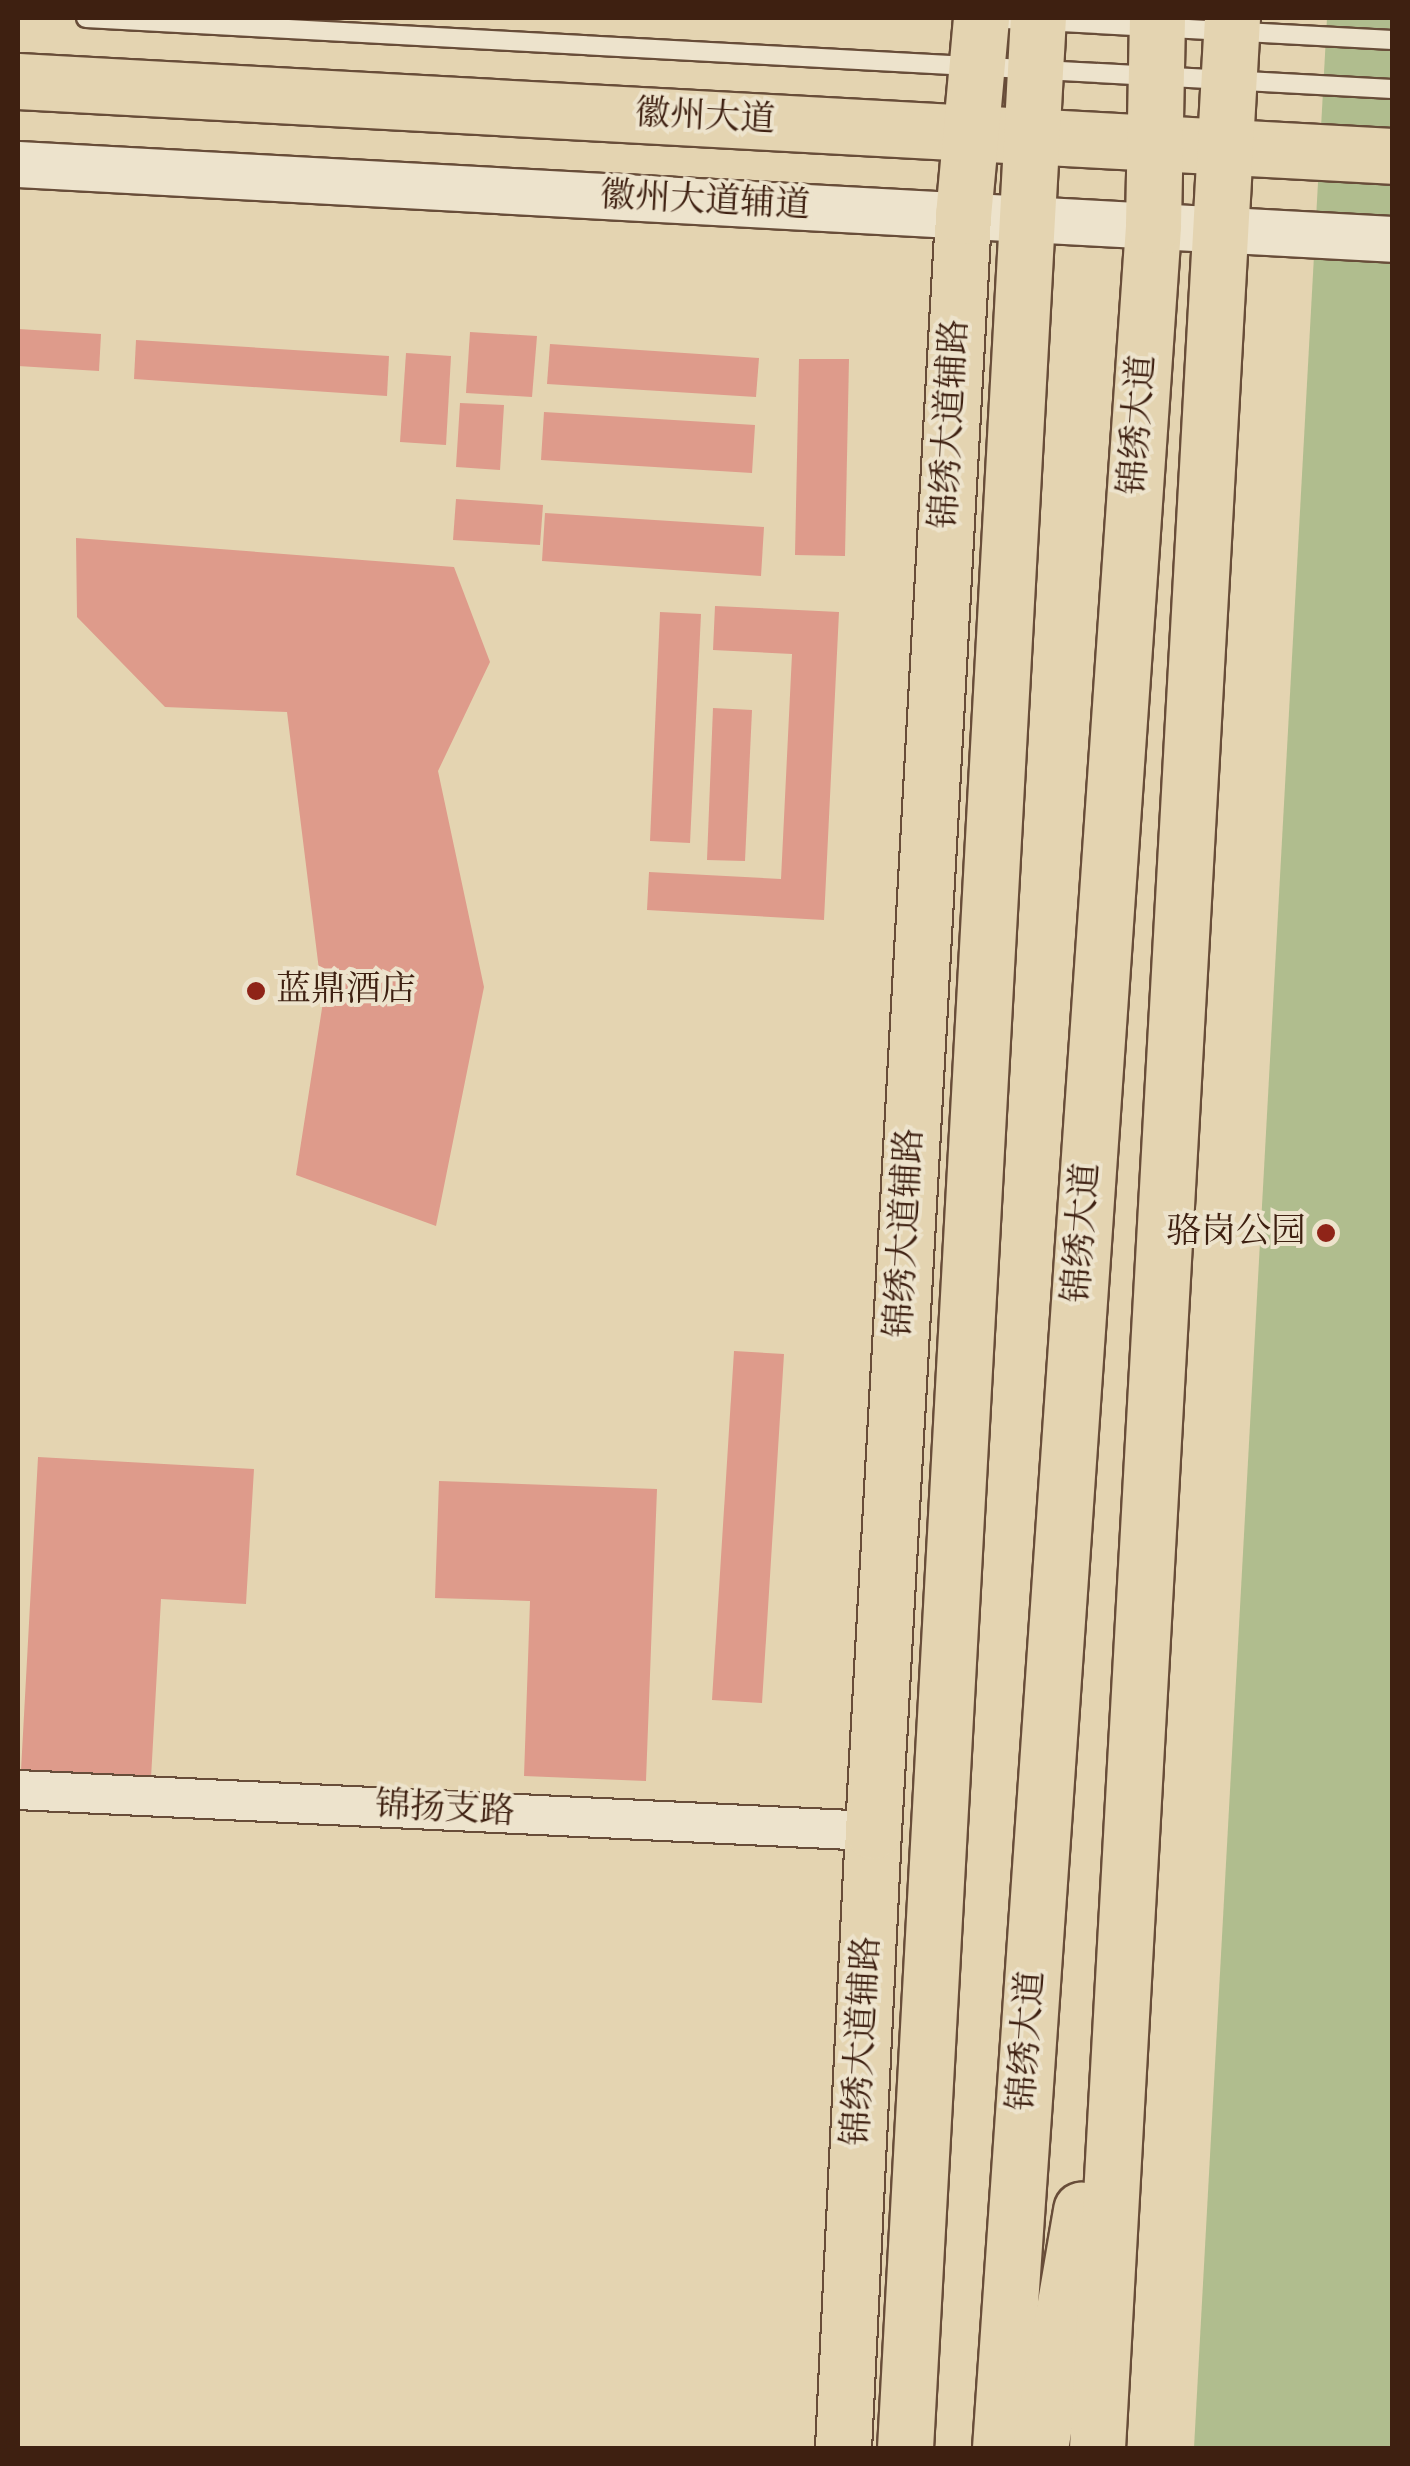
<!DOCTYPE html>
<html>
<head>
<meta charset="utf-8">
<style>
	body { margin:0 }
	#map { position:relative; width:1410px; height:2466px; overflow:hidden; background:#e4d4b1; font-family:"Old Standard TT","Noto Serif SC",serif }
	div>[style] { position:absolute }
	.green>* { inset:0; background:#b0bd8e }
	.building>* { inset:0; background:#de9b8b }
	.roads { filter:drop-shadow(2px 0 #684d39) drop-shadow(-2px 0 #684d39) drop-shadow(0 2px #684d39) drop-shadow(0 -2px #684d39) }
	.service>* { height:18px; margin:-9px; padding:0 9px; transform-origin:9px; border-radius:9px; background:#ede3cc }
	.minor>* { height:38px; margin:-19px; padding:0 19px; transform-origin:19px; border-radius:19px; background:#ede3cc }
	.tertiary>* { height:45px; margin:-22.5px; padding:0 22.5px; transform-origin:22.5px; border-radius:22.5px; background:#ede3cc }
	.primary>* { height:55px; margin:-27.5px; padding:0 27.5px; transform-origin:27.5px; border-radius:27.5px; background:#e4d4b1 }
	.dots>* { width:28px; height:28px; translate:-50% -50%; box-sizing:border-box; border:5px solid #ede3cc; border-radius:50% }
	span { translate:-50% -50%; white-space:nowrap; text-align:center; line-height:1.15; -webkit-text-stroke:8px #ede3cc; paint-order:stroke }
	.street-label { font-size:35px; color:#3e2011 }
	.poi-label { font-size:35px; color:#3e2011 }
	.left { translate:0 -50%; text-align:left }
	.right { translate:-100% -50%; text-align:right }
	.frame { position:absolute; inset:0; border:20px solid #3e2011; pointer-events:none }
</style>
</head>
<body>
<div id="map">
	<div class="green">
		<i style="clip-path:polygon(1327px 18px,1392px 18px,1392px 2448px,1194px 2448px)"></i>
	</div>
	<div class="building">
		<i style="clip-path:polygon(18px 329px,101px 334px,99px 371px,18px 366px)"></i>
		<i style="clip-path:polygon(470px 332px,537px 336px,532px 397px,466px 393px)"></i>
		<i style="clip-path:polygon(136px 340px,389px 356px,387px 396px,134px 379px)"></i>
		<i style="clip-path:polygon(550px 344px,759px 358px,756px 397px,547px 384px)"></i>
		<i style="clip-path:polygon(406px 353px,451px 356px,446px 445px,400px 442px)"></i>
		<i style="clip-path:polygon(799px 359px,849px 359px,845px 556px,795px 555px)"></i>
		<i style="clip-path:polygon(460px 403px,504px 405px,500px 470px,456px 467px)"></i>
		<i style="clip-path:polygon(544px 412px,755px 425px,752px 473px,541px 460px)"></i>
		<i style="clip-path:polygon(456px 499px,543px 505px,540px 545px,453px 540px)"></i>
		<i style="clip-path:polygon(545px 513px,764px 527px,761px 576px,542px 561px)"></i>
		<i style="clip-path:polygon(76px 538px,454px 567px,490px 662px,438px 771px,484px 987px,436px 1226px,296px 1175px,323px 1002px,287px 712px,165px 707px,77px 617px)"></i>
		<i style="clip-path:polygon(715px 606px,839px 612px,824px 920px,647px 910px,649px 872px,781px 879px,792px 654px,713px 650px)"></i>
		<i style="clip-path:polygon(660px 612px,701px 614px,690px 843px,650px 841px)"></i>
		<i style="clip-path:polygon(713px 708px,752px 710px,745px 861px,707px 860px)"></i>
		<i style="clip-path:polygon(734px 1351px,784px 1354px,762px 1703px,712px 1700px)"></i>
		<i style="clip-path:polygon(38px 1457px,254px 1469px,246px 1604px,161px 1599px,150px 1796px,20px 1789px)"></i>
		<i style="clip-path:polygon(439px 1481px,657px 1489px,646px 1781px,524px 1776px,530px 1601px,435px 1598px)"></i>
	</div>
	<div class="roads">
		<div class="service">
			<i style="left:86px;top:18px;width:1308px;rotate:3.11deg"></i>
			<i style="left:987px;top:18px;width:406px;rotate:3.1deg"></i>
		</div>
		<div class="minor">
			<i style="left:18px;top:1790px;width:856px;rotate:2.75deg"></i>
		</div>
		<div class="tertiary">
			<i style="left:18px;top:164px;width:1376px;rotate:3.12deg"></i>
		</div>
		<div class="primary">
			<i style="left:18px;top:81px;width:1376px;rotate:3.12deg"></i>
			<i style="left:843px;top:2448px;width:618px;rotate:-87.22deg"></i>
			<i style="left:873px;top:1831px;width:1618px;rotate:-86.81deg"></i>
			<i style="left:963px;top:216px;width:199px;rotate:-84.8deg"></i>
			<i style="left:905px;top:2448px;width:2434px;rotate:-86.87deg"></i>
			<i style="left:1000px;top:2448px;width:2228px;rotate:-86.06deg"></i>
			<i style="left:1153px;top:225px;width:207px;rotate:-88.9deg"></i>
			<i style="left:1040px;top:2448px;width:242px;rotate:-80.2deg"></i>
			<i style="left:1097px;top:2448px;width:2434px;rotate:-86.82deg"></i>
		</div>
	</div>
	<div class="dots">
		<i style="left:256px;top:991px;background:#8f2418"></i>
		<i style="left:1326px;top:1233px;background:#8f2418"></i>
	</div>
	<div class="street-label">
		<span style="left:705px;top:118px;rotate:3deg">徽州大道</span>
		<span style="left:705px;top:202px;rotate:3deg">徽州大道辅道</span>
		<span style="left:951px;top:424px;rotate:-87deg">锦绣大道辅路</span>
		<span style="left:1139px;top:425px;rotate:-86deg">锦绣大道</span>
		<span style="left:906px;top:1233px;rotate:-87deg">锦绣大道辅路</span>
		<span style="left:1083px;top:1233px;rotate:-86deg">锦绣大道</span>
		<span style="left:445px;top:1810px;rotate:3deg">锦扬支路</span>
		<span style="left:863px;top:2041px;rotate:-87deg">锦绣大道辅路</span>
		<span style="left:1028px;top:2041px;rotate:-86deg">锦绣大道</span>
	</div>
	<div class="poi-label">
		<span class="left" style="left:276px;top:991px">蓝鼎酒店</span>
		<span class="right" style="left:1306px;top:1233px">骆岗公园</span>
	</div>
	<div class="frame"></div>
</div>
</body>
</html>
